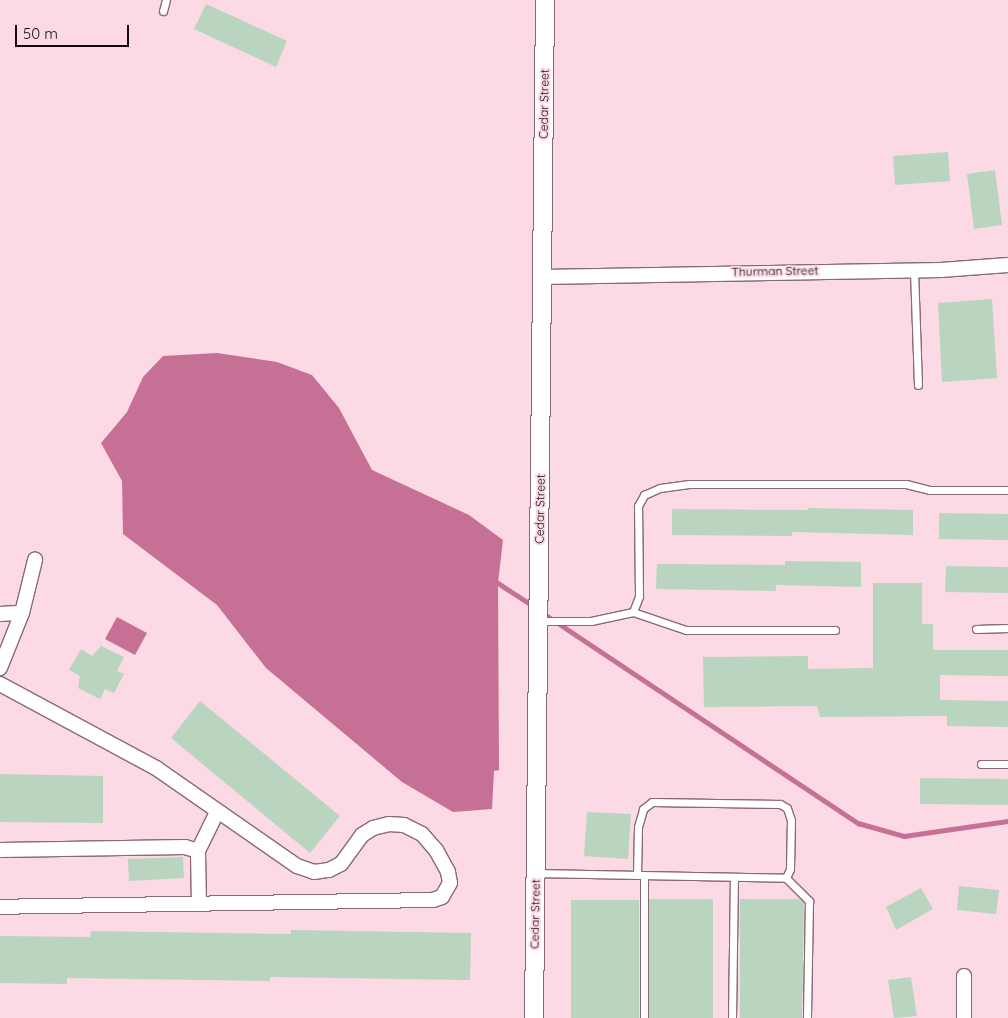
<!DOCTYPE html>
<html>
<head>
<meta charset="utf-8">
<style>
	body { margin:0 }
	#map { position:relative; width:1008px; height:1018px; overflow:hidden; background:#fbd9e5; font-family:Quicksand,sans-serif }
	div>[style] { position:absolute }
	.water>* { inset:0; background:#c77096 }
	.stream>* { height:4.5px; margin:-2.25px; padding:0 2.25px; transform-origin:2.25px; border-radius:2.25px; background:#c77096 }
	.building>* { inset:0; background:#bad5bf }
	.roads { filter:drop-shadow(1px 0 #886a76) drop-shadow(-1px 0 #886a76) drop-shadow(0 1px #886a76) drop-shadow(0 -1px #886a76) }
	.service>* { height:7px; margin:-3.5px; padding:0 3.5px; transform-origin:3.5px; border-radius:3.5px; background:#fff }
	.minor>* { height:14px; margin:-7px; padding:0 7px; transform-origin:7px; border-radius:7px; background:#fff }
	.tertiary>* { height:18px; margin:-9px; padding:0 9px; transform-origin:9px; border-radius:9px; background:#fff }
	span { translate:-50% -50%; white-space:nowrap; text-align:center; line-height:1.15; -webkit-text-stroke:4px #fbd9e5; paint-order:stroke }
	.street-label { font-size:12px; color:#140a0e }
	.scale { position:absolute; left:15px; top:25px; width:114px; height:22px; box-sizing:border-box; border:2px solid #140a0e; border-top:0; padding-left:6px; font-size:15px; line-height:18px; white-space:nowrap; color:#140a0e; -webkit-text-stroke:4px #fbd9e5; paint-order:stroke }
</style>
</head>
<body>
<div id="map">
	<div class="water">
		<i style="clip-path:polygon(217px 353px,277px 362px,312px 375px,339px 408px,372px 470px,469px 515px,503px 540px,498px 583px,499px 770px,494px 771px,492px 809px,453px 812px,402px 782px,266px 668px,217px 605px,123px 534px,122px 481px,101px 443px,127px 412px,143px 377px,163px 356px)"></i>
		<i style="clip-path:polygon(117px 617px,147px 633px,135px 655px,105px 639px)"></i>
	</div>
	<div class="stream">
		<i style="left:498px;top:583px;width:44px;rotate:33deg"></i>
		<i style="left:543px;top:613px;width:379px;rotate:33.7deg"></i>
		<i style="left:858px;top:823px;width:48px;rotate:15.8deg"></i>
		<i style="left:904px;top:836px;width:105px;rotate:-8.2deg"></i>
	</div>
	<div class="building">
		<i style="clip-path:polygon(206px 4px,287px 41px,276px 67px,194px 29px)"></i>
		<i style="clip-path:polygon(948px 152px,950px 181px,895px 185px,893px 156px)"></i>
		<i style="clip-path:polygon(995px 170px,1002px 225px,974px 229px,967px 174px)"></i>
		<i style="clip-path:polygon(992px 299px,997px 378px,942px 382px,938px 303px)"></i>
		<i style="clip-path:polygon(808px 508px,913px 510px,913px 535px,792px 532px,792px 536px,672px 535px,672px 509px,808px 510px)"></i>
		<i style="clip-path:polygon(939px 513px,1008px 514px,1008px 540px,939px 539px)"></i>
		<i style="clip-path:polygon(785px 561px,861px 562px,861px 587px,776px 585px,776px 591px,656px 589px,657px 564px,785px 565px)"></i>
		<i style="clip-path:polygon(946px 566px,1008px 567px,1008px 593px,945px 592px)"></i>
		<i style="clip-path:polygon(873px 583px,922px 583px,922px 624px,933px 624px,933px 650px,1008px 650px,1008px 676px,940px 675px,940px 700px,1008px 701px,1008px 727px,947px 726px,947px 716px,820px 717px,817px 706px,704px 707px,703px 657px,808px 656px,808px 669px,873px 668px)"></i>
		<i style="clip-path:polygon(101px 646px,124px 657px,117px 671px,124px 674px,114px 693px,105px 689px,100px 699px,78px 688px,80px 676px,69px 670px,81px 649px,92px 656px)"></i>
		<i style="clip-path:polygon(200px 701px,340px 816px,310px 853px,171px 738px)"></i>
		<i style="clip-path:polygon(0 774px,103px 776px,103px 823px,0 822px)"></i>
		<i style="clip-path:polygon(920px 778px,1008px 779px,1008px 805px,920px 804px)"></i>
		<i style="clip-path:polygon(587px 812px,631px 814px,628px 859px,584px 856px)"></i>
		<i style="clip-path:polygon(183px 857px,184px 878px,129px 881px,128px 859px)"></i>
		<i style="clip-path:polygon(959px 886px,999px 890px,996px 914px,957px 910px)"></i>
		<i style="clip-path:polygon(921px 888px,933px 909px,896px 930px,886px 907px)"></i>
		<i style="clip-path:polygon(649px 899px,713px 899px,713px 1018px,649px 1018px)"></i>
		<i style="clip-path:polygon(740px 899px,799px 899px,804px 903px,802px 1018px,740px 1018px)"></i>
		<i style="clip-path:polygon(571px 900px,639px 900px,639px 1018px,571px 1018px)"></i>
		<i style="clip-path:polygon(291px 930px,471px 933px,470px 980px,270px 977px,270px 981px,67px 978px,67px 984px,0 983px,0 936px,90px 937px,91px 931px,291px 934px)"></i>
		<i style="clip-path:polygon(911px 977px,917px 1016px,894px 1018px,888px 980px)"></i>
	</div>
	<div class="roads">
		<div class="service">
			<i style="left:163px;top:11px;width:11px;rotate:-75deg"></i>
			<i style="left:914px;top:270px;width:115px;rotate:88deg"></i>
			<i style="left:633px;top:612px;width:56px;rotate:18.8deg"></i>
			<i style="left:686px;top:630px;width:149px"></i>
			<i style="left:538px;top:621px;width:53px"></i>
			<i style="left:591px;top:621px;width:43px;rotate:-12.1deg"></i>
			<i style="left:633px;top:612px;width:17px;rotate:-69deg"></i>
			<i style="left:639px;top:596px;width:90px;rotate:-90.6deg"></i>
			<i style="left:638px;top:506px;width:13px;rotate:-61deg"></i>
			<i style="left:644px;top:495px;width:17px;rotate:-24deg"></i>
			<i style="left:660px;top:488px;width:29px;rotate:-8deg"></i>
			<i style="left:689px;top:484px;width:217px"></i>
			<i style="left:906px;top:484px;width:25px;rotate:14deg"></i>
			<i style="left:930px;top:490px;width:78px"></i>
			<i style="left:976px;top:629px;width:32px;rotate:-2deg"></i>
			<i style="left:981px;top:764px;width:27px"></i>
			<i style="left:536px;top:873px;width:250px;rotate:1.1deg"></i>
			<i style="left:786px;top:878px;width:33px;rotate:45deg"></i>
			<i style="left:809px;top:901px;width:117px;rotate:91deg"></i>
			<i style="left:637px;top:875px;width:48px;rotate:-88.8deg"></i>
			<i style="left:638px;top:827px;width:19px;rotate:-74deg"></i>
			<i style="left:643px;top:809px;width:11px;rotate:-38deg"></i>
			<i style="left:652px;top:802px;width:128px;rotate:0.9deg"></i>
			<i style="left:780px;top:804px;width:8px;rotate:30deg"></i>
			<i style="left:787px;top:808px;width:13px;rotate:72deg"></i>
			<i style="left:791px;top:820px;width:49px;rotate:91.2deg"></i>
			<i style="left:790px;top:869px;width:10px;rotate:114deg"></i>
			<i style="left:644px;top:875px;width:143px;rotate:90deg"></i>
			<i style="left:732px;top:1018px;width:141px;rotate:-89.2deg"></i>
		</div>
		<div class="minor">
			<i style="left:542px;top:277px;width:399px;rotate:-1deg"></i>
			<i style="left:941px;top:270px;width:67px;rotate:-4.3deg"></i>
			<i style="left:0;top:614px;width:22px;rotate:-3deg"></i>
			<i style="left:0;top:668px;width:59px;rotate:-68.2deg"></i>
			<i style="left:22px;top:613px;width:55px;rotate:-76.2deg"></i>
			<i style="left:0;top:684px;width:177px;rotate:28.3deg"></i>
			<i style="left:156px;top:768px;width:172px;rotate:34.8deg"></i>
			<i style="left:297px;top:866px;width:18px;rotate:19deg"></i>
			<i style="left:314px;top:872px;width:15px;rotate:-8deg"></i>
			<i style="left:329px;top:870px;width:13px;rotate:-27deg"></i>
			<i style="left:341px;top:864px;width:36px;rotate:-54deg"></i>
			<i style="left:362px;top:835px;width:13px;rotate:-32deg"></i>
			<i style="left:373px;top:828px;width:16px;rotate:-14deg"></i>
			<i style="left:389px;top:824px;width:15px;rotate:4deg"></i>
			<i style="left:404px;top:825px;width:20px;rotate:27deg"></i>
			<i style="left:422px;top:834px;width:21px;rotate:49deg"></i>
			<i style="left:436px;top:850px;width:25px;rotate:61deg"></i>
			<i style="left:448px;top:872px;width:11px;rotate:80deg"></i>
			<i style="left:450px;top:883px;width:16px;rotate:120deg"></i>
			<i style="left:442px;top:897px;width:9px;rotate:162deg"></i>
			<i style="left:433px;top:900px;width:433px;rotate:179.1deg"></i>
			<i style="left:0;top:850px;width:185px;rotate:-0.9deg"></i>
			<i style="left:185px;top:847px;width:14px;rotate:17deg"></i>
			<i style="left:199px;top:904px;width:53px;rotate:-91.1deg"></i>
			<i style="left:198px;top:851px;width:43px;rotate:-64deg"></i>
			<i style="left:964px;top:1018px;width:42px;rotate:-90deg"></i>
		</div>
		<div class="tertiary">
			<i style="left:534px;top:1018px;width:1018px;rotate:-89.38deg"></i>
		</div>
	</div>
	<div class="street-label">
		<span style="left:544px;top:104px;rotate:-89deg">Cedar Street</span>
		<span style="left:775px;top:271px;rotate:-1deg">Thurman Street</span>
		<span style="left:540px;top:509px;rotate:-89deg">Cedar Street</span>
		<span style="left:535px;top:914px;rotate:-89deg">Cedar Street</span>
	</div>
	<div class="scale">50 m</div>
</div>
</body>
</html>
